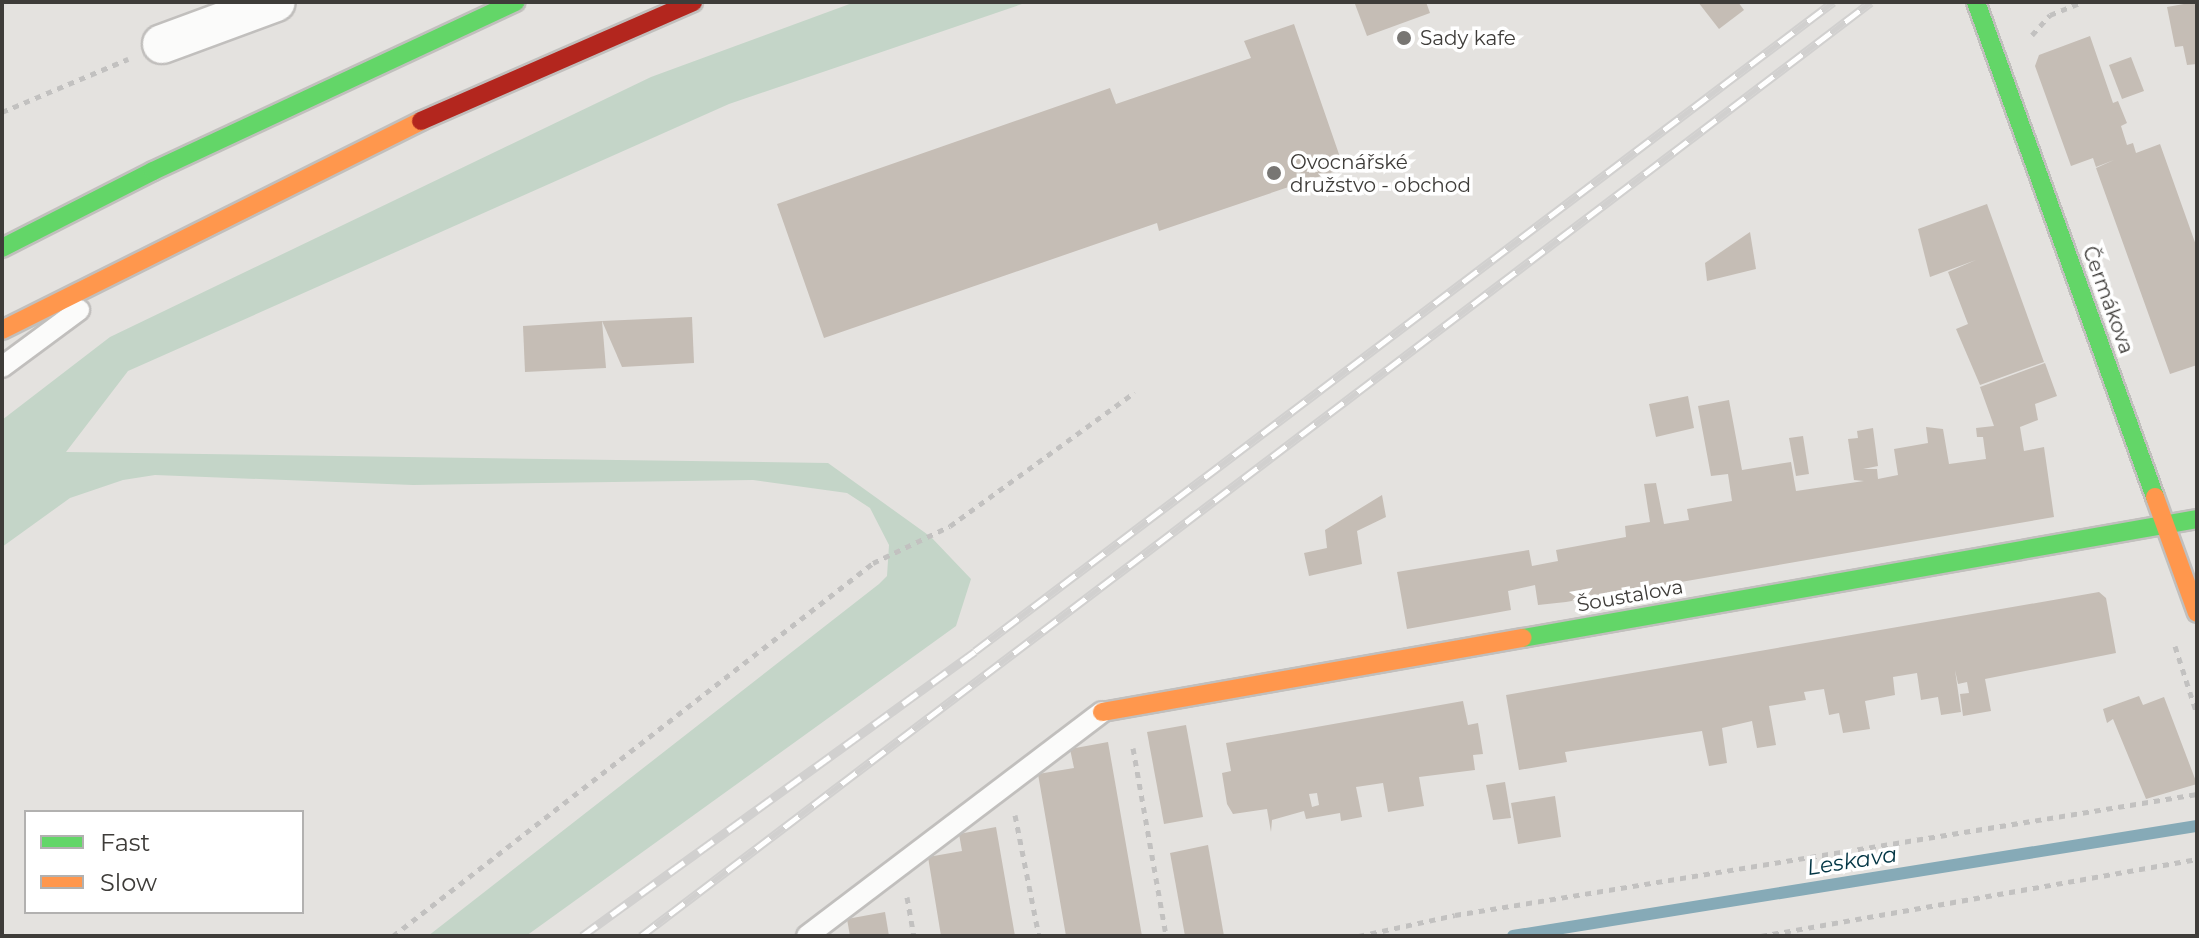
<!DOCTYPE html>
<html>
<head>
<meta charset="utf-8">
<style>
	body { margin:0 }
	#map { position:relative; width:2199px; height:938px; overflow:hidden; background:#e4e2df; font-family:Montserrat,sans-serif }
	div>[style] { position:absolute }
	.green>* { inset:0; background:#c4d5c8 }
	.stream>* { height:12px; margin:-6px; padding:0 6px; transform-origin:6px; border-radius:6px; background:#86aab7 }
	.building>* { inset:0; background:#c5bdb5 }
	.path>* { height:5px; margin-top:-2.5px; transform-origin:0; background:repeating-linear-gradient(90deg,#c2c1c0 0 6px,transparent 0 12px) }
	.roads { filter:drop-shadow(2px 0 #c1bfbd) drop-shadow(-2px 0 #c1bfbd) drop-shadow(0 2px #c1bfbd) drop-shadow(0 -2px #c1bfbd) }
	.lane>* { height:20px; margin:-10px; padding:0 10px; transform-origin:10px; border-radius:10px; background:#fbfbfa }
	.street>* { height:38px; margin:-19px; padding:0 19px; transform-origin:19px; border-radius:19px; background:#fbfbfa }
	.fast>* { height:18px; margin:-9px; padding:0 9px; transform-origin:9px; border-radius:9px; background:#63d668 }
	.slow>* { height:18px; margin:-9px; padding:0 9px; transform-origin:9px; border-radius:9px; background:#ff974d }
	.jam>* { height:18px; margin:-9px; padding:0 9px; transform-origin:9px; border-radius:9px; background:#b3261e }
	.rail>* { height:9px; margin-top:-4.5px; transform-origin:0; background:repeating-linear-gradient(90deg,#fff 0 18px,#d1d0cf 0 36px); box-sizing:border-box; border-block:2px solid #d1d0cf }
	.dots>* { width:22px; height:22px; translate:-50% -50%; box-sizing:border-box; border:4px solid #fff; border-radius:50% }
	span { translate:-50% -50%; white-space:nowrap; text-align:center; line-height:1.15; -webkit-text-stroke:7px #fff; paint-order:stroke }
	.poi-label { font-size:20px; color:#3e3c39 }
	.left { translate:0 -50%; text-align:left }
	.street-label { font-size:20px; color:#3e3c39 }
	.water-label { font-size:22px; color:#023544; font-style:italic }
	.frame { position:absolute; inset:0; border:4px solid #3e3c39; pointer-events:none }
	.legend { position:absolute; left:24px; top:810px; width:280px; height:104px; box-sizing:border-box; background:#fff; border:2px solid #b2b1b0; margin:0; padding:10px 14px; list-style:none; font-size:24px; color:#3e3c39 }
	.legend li { display:flex; align-items:center; gap:16px; height:40px }
	.legend b { width:40px; border:2px solid #b2b1b0 }
</style>
</head>
<body>
<div id="map">
	<div class="green">
		<i style="clip-path:polygon(855px 2px,1028px 2px,729px 104px,128px 371px,66px 452px,828px 463px,931px 537px,971px 579px,956px 626px,526px 936px,428px 936px,879px 584px,887px 576px,889px 545px,870px 508px,847px 493px,753px 480px,413px 485px,155px 475px,123px 480px,70px 498px,2px 547px,2px 420px,110px 337px,651px 77px)"></i>
	</div>
	<div class="stream">
		<i style="left:1513px;top:936px;width:693px;rotate:-9.14deg"></i>
	</div>
	<div class="building">
		<i style="clip-path:polygon(1426px 2px,1430px 13px,1367px 36px,1355px 4px)"></i>
		<i style="clip-path:polygon(1698px 2px,1738px 2px,1744px 10px,1719px 29px)"></i>
		<i style="clip-path:polygon(2195px 2px,2197px 64px,2187px 65px,2183px 46px,2175px 47px,2167px 7px)"></i>
		<i style="clip-path:polygon(1294px 24px,1341px 160px,1331px 163px,1336px 171px,1159px 231px,1157px 223px,824px 338px,777px 204px,1110px 88px,1116px 104px,1251px 58px,1244px 41px)"></i>
		<i style="clip-path:polygon(2090px 36px,2113px 103px,2118px 101px,2127px 123px,2121px 126px,2127px 145px,2133px 143px,2136px 153px,2160px 144px,2197px 248px,2197px 365px,2170px 374px,2096px 168px,2114px 160px,2096px 167px,2093px 158px,2071px 166px,2035px 66px,2039px 55px)"></i>
		<i style="clip-path:polygon(2131px 57px,2144px 91px,2122px 99px,2109px 65px)"></i>
		<i style="clip-path:polygon(1987px 204px,2044px 362px,1980px 385px,1956px 329px,1968px 324px,1948px 272px,1976px 260px,1930px 277px,1918px 229px)"></i>
		<i style="clip-path:polygon(1750px 232px,1756px 269px,1707px 281px,1705px 263px)"></i>
		<i style="clip-path:polygon(692px 317px,694px 363px,622px 367px,602px 321px)"></i>
		<i style="clip-path:polygon(602px 321px,606px 368px,525px 372px,523px 326px)"></i>
		<i style="clip-path:polygon(2045px 363px,2057px 396px,2035px 404px,2038px 420px,2020px 427px,2024px 451px,2044px 447px,2054px 517px,1566px 602px,1538px 605px,1535px 585px,1508px 591px,1511px 610px,1407px 629px,1397px 572px,1529px 550px,1532px 566px,1558px 561px,1556px 550px,1626px 537px,1625px 526px,1650px 522px,1644px 484px,1656px 483px,1664px 524px,1689px 520px,1687px 509px,1732px 501px,1728px 474px,1711px 476px,1698px 406px,1729px 400px,1742px 470px,1791px 462px,1796px 491px,1864px 481px,1854px 480px,1848px 439px,1858px 438px,1857px 431px,1873px 428px,1878px 466px,1863px 469px,1877px 469px,1878px 479px,1898px 475px,1894px 449px,1928px 443px,1926px 427px,1943px 429px,1949px 464px,1986px 459px,1983px 437px,1977px 437px,1976px 428px,1994px 426px,1980px 387px)"></i>
		<i style="clip-path:polygon(1688px 396px,1694px 428px,1656px 437px,1649px 404px)"></i>
		<i style="clip-path:polygon(1803px 436px,1809px 474px,1796px 476px,1789px 438px)"></i>
		<i style="clip-path:polygon(1382px 495px,1386px 517px,1357px 531px,1362px 564px,1309px 576px,1304px 553px,1327px 548px,1325px 530px)"></i>
		<i style="clip-path:polygon(2099px 592px,2106px 598px,2116px 653px,1985px 679px,1991px 711px,1963px 716px,1960px 694px,1969px 693px,1967px 682px,1958px 684px,1955px 670px,1961px 712px,1941px 715px,1938px 697px,1921px 700px,1917px 673px,1893px 677px,1895px 695px,1865px 701px,1870px 729px,1843px 733px,1839px 713px,1829px 715px,1824px 689px,1804px 692px,1806px 700px,1769px 706px,1776px 745px,1757px 748px,1752px 721px,1722px 728px,1727px 763px,1709px 766px,1702px 731px,1565px 752px,1567px 762px,1519px 770px,1506px 695px)"></i>
		<i style="clip-path:polygon(2139px 696px,2143px 705px,2164px 697px,2197px 784px,2146px 799px,2113px 719px,2107px 723px,2103px 709px)"></i>
		<i style="clip-path:polygon(evenodd,1463px 701px,1468px 725px,1478px 723px,1483px 754px,1473px 755px,1475px 770px,1419px 777px,1424px 806px,1388px 812px,1383px 783px,1356px 787px,1362px 817px,1341px 821px,1340px 813px,1306px 819px,1304px 811px,1272px 820px,1271px 832px,1267px 809px,1233px 814px,1227px 804px,1222px 773px,1231px 771px,1226px 743px,1463px 701px,1317px 793px,1319px 805px,1312px 807px,1309px 794px,1317px 793px)"></i>
		<i style="clip-path:polygon(1186px 725px,1203px 817px,1164px 824px,1147px 732px)"></i>
		<i style="clip-path:polygon(1108px 742px,1142px 936px,1066px 936px,1038px 774px,1074px 768px,1070px 749px)"></i>
		<i style="clip-path:polygon(1505px 782px,1511px 818px,1493px 820px,1486px 785px)"></i>
		<i style="clip-path:polygon(1555px 796px,1561px 837px,1518px 844px,1511px 803px)"></i>
		<i style="clip-path:polygon(996px 827px,1015px 936px,941px 936px,928px 857px,962px 851px,959px 834px)"></i>
		<i style="clip-path:polygon(1208px 845px,1224px 936px,1185px 936px,1170px 853px)"></i>
		<i style="clip-path:polygon(885px 912px,889px 936px,850px 936px,847px 919px)"></i>
	</div>
	<div class="path">
		<i style="left:2032px;top:35px;width:27px;rotate:-48deg"></i>
		<i style="left:2050px;top:15px;width:35px;rotate:-22deg"></i>
		<i style="left:2px;top:112px;width:137px;rotate:-22.8deg"></i>
		<i style="left:2175px;top:646px;width:71px;rotate:72.1deg"></i>
		<i style="left:1133px;top:748px;width:191px;rotate:80deg"></i>
		<i style="left:1015px;top:815px;width:123px;rotate:78.8deg"></i>
		<i style="left:907px;top:897px;width:40px;rotate:80deg"></i>
		<i style="left:393px;top:936px;width:608px;rotate:-37.85deg"></i>
		<i style="left:873px;top:563px;width:85px;rotate:-25.7deg"></i>
		<i style="left:950px;top:526px;width:228px;rotate:-35.9deg"></i>
		<i style="left:1359px;top:936px;width:98px;rotate:-12.3deg"></i>
		<i style="left:1455px;top:915px;width:752px;rotate:-9.26deg"></i>
		<i style="left:1761px;top:936px;width:443px;rotate:-10deg"></i>
	</div>
	<div class="roads">
		<div class="lane">
			<i style="left:2px;top:367px;width:96px;rotate:-36.5deg"></i>
			<i style="left:807px;top:936px;width:370px;rotate:-37.2deg"></i>
		</div>
		<div class="street">
			<i style="left:162px;top:44px;width:121px;rotate:-20.2deg"></i>
		</div>
		<div class="fast">
			<i style="left:1976px;top:2px;width:526px;rotate:70.12deg"></i>
			<i style="left:2px;top:248px;width:169px;rotate:-27deg"></i>
			<i style="left:153px;top:171px;width:400px;rotate:-25deg"></i>
			<i style="left:1523px;top:638px;width:684px;rotate:-10.01deg"></i>
		</div>
		<div class="slow">
			<i style="left:2px;top:330px;width:468px;rotate:-26.5deg"></i>
			<i style="left:2155px;top:497px;width:123px;rotate:70.1deg"></i>
			<i style="left:1102px;top:712px;width:427px;rotate:-10deg"></i>
		</div>
		<div class="jam">
			<i style="left:421px;top:121px;width:297px;rotate:-23.6deg"></i>
		</div>
	</div>
	<div class="rail">
		<i style="left:582px;top:936px;width:485px;rotate:-35.9deg"></i>
		<i style="left:975px;top:651px;width:1076px;rotate:-37.1deg"></i>
		<i style="left:641px;top:936px;width:1544px;rotate:-37.21deg"></i>
	</div>
	<div class="dots">
		<i style="left:1404px;top:38px;background:#787673"></i>
		<i style="left:1274px;top:173px;background:#787673"></i>
	</div>
	<div class="poi-label">
		<span class="left" style="left:1420px;top:38px">Sady kafe</span>
		<span class="left" style="left:1290px;top:174px">Ovocnářské<br>družstvo - obchod</span>
	</div>
	<div class="street-label">
		<span style="left:2108px;top:300px;rotate:70deg">Čermákova</span>
		<span style="left:1630px;top:596px;rotate:-10deg">Šoustalova</span>
	</div>
	<div class="water-label">
		<span style="left:1852px;top:861px;rotate:-9deg">Leskava</span>
	</div>
	<div class="frame"></div>
	<ul class="legend">
	<li><b style="height:10px;background:#63d668"></b>Fast</li>
	<li><b style="height:10px;background:#ff974d"></b>Slow</li>
	</ul>
</div>
</body>
</html>
